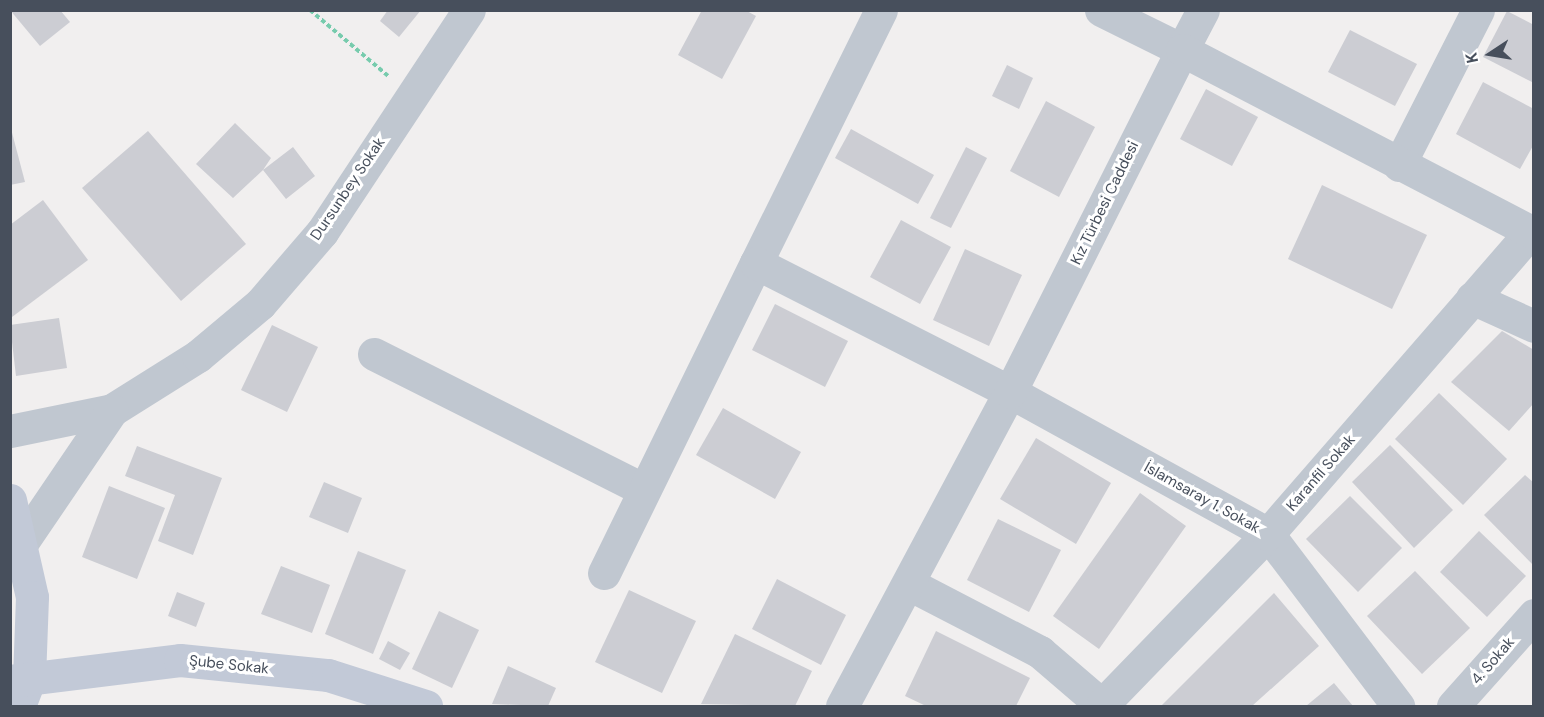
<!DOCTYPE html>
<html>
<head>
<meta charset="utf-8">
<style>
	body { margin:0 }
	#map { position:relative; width:1544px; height:717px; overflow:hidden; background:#f1efef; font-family:"DM Sans",sans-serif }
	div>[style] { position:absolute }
	.building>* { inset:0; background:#cccdd3 }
	.path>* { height:4px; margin-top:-2px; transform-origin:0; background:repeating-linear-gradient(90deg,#77cbad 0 4.5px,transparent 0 7.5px) }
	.street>* { height:33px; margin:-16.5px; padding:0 16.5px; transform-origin:16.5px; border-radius:16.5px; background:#c0c7d0 }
	.secondary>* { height:33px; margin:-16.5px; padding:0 16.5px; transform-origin:16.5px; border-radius:16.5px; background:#c2c9d7 }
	span { translate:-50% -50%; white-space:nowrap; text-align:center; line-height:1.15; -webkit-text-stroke:6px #fff; paint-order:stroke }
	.street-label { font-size:15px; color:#474f5c }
	.frame { position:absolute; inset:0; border:12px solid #474f5c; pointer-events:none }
	.north { position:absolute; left:1460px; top:24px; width:60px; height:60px; -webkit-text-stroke:4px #fff; paint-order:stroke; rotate:258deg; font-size:16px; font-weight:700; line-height:24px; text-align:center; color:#474f5c }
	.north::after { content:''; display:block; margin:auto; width:21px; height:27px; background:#474f5c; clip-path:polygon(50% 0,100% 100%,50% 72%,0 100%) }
</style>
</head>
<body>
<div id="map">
	<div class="building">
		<i style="clip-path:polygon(10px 10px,60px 10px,70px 22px,40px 46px)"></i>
		<i style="clip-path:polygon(388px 10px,421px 10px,399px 37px,380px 21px)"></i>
		<i style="clip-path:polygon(702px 10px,745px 10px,756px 16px,722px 79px,678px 55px)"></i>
		<i style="clip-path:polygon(1507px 11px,1534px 25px,1534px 83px,1483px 57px)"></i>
		<i style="clip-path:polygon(1350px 30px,1417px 64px,1395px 106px,1328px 72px)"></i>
		<i style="clip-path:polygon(1007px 65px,1033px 78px,1019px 109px,992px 96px)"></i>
		<i style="clip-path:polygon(1483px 82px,1534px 109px,1534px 144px,1520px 169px,1456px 134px)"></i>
		<i style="clip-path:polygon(1206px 89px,1258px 117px,1232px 166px,1180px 139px)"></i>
		<i style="clip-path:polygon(1046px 101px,1095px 127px,1059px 197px,1010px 171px)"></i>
		<i style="clip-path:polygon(235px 123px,271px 158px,263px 170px,293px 147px,315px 176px,286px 199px,263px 170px,233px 198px,196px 164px)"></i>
		<i style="clip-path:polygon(10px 125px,25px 182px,10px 185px)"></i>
		<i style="clip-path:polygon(851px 129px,934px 175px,918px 204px,835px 158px)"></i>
		<i style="clip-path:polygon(148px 131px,246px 244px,181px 301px,82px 188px)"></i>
		<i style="clip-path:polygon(966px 147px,987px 158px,951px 228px,930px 218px)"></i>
		<i style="clip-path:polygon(1322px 185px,1427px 235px,1392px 309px,1288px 259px)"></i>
		<i style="clip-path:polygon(43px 200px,88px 260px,12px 317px,10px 225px)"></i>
		<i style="clip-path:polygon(901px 220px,951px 247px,920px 304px,870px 277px)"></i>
		<i style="clip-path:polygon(965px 249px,1022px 275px,989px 346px,933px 320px)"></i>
		<i style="clip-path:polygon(775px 304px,848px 341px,825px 387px,752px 350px)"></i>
		<i style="clip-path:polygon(59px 318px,67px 368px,16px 376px,10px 325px)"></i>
		<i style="clip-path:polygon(272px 325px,318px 347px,287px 412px,241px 390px)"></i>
		<i style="clip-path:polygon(1502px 331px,1534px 350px,1534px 403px,1509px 431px,1451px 382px)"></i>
		<i style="clip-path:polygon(1439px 393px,1507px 459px,1463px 505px,1395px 439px)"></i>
		<i style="clip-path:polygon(723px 408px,801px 452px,775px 499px,696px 455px)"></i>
		<i style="clip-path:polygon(1036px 438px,1111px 483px,1076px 544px,1000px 499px)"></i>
		<i style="clip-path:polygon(1390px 445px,1453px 510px,1414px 548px,1352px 482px)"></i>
		<i style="clip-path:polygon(137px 446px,222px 478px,193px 555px,158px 541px,175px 495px,125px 476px)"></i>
		<i style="clip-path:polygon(1525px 475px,1534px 483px,1534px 566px,1484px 515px)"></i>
		<i style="clip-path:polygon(324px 482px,362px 498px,348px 533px,309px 517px)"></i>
		<i style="clip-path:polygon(109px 486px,165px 508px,137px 579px,82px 557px)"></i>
		<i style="clip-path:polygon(1140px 493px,1186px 526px,1099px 649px,1053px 616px)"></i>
		<i style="clip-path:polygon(1350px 496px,1402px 548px,1358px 592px,1306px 539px)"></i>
		<i style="clip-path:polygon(998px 519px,1061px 550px,1029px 612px,967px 580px)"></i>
		<i style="clip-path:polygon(1479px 531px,1526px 576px,1487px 617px,1440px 572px)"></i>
		<i style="clip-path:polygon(358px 551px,406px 570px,373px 654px,325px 634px)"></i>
		<i style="clip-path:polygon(281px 566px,330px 585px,312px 633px,261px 614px)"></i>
		<i style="clip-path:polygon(1415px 571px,1470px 628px,1422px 674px,1367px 616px)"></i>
		<i style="clip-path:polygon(777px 579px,846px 615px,821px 665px,752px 629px)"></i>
		<i style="clip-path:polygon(629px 590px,696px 621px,662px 693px,595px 662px)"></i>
		<i style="clip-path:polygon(177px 592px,205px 603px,196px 627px,168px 616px)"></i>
		<i style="clip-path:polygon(1274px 593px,1319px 646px,1252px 706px,1161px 706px)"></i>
		<i style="clip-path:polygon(439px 611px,479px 630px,452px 688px,412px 669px)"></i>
		<i style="clip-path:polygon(936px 631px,1030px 678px,1016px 706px,926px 706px,905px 696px)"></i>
		<i style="clip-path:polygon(735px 634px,812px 671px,795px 706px,701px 704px)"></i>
		<i style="clip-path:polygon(388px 641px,410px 653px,400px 670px,379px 659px)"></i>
		<i style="clip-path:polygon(508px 666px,556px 688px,548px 706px,492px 704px)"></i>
		<i style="clip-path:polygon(1334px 683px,1353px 706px,1306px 706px)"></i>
	</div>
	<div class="path">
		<i style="left:310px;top:10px;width:102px;rotate:40.2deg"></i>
	</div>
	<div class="street">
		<i style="left:1101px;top:10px;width:90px;rotate:26.3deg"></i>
		<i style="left:1182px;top:50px;width:45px;rotate:-62.3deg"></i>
		<i style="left:1399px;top:165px;width:174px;rotate:-63deg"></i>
		<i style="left:756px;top:263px;width:282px;rotate:-63.7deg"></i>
		<i style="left:1472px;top:298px;width:68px;rotate:24.3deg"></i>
		<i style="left:374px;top:354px;width:302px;rotate:26.7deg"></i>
		<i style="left:10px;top:431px;width:104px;rotate:-11.6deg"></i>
		<i style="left:112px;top:410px;width:102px;rotate:-32.1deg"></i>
		<i style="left:198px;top:356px;width:81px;rotate:-40deg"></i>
		<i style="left:260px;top:304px;width:95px;rotate:-49.3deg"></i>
		<i style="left:322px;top:232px;width:266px;rotate:-56.5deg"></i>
		<i style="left:23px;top:541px;width:158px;rotate:-55.8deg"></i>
		<i style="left:604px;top:573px;width:345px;rotate:-63.9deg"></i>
		<i style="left:756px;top:263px;width:285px;rotate:26.9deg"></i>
		<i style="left:1010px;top:392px;width:294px;rotate:28.8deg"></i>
		<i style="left:1268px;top:534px;width:216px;rotate:52.9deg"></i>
		<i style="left:909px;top:584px;width:148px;rotate:27.4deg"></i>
		<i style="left:1040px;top:652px;width:83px;rotate:40.6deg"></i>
		<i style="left:1102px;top:705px;width:238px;rotate:-45.9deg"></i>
		<i style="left:1268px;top:534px;width:399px;rotate:-49deg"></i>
		<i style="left:842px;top:706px;width:356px;rotate:-61.9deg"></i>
		<i style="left:1010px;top:392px;width:383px;rotate:-63.3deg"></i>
		<i style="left:1182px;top:50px;width:397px;rotate:27.5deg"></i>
		<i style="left:1453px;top:706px;width:122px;rotate:-48.3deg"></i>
	</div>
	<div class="secondary">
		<i style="left:10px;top:500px;width:99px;rotate:77.2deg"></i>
		<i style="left:32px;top:597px;width:83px;rotate:92.1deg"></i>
		<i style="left:29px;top:680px;width:28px;rotate:111deg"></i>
		<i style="left:10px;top:681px;width:171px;rotate:-7deg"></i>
		<i style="left:180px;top:660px;width:149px;rotate:5.8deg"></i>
		<i style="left:328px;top:675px;width:103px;rotate:17.6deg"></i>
	</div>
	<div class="street-label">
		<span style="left:348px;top:189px;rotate:-56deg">Dursunbey Sokak</span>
		<span style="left:1105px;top:203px;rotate:-64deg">Kız Türbesi Caddesi</span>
		<span style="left:1321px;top:473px;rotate:-49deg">Karanfil Sokak</span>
		<span style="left:1202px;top:498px;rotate:29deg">İslamsaray 1. Sokak</span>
		<span style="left:1493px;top:661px;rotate:-49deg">4. Sokak</span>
		<span style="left:229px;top:665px;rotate:6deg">Şube Sokak</span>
	</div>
	<div class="frame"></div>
	<div class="north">K</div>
</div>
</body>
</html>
